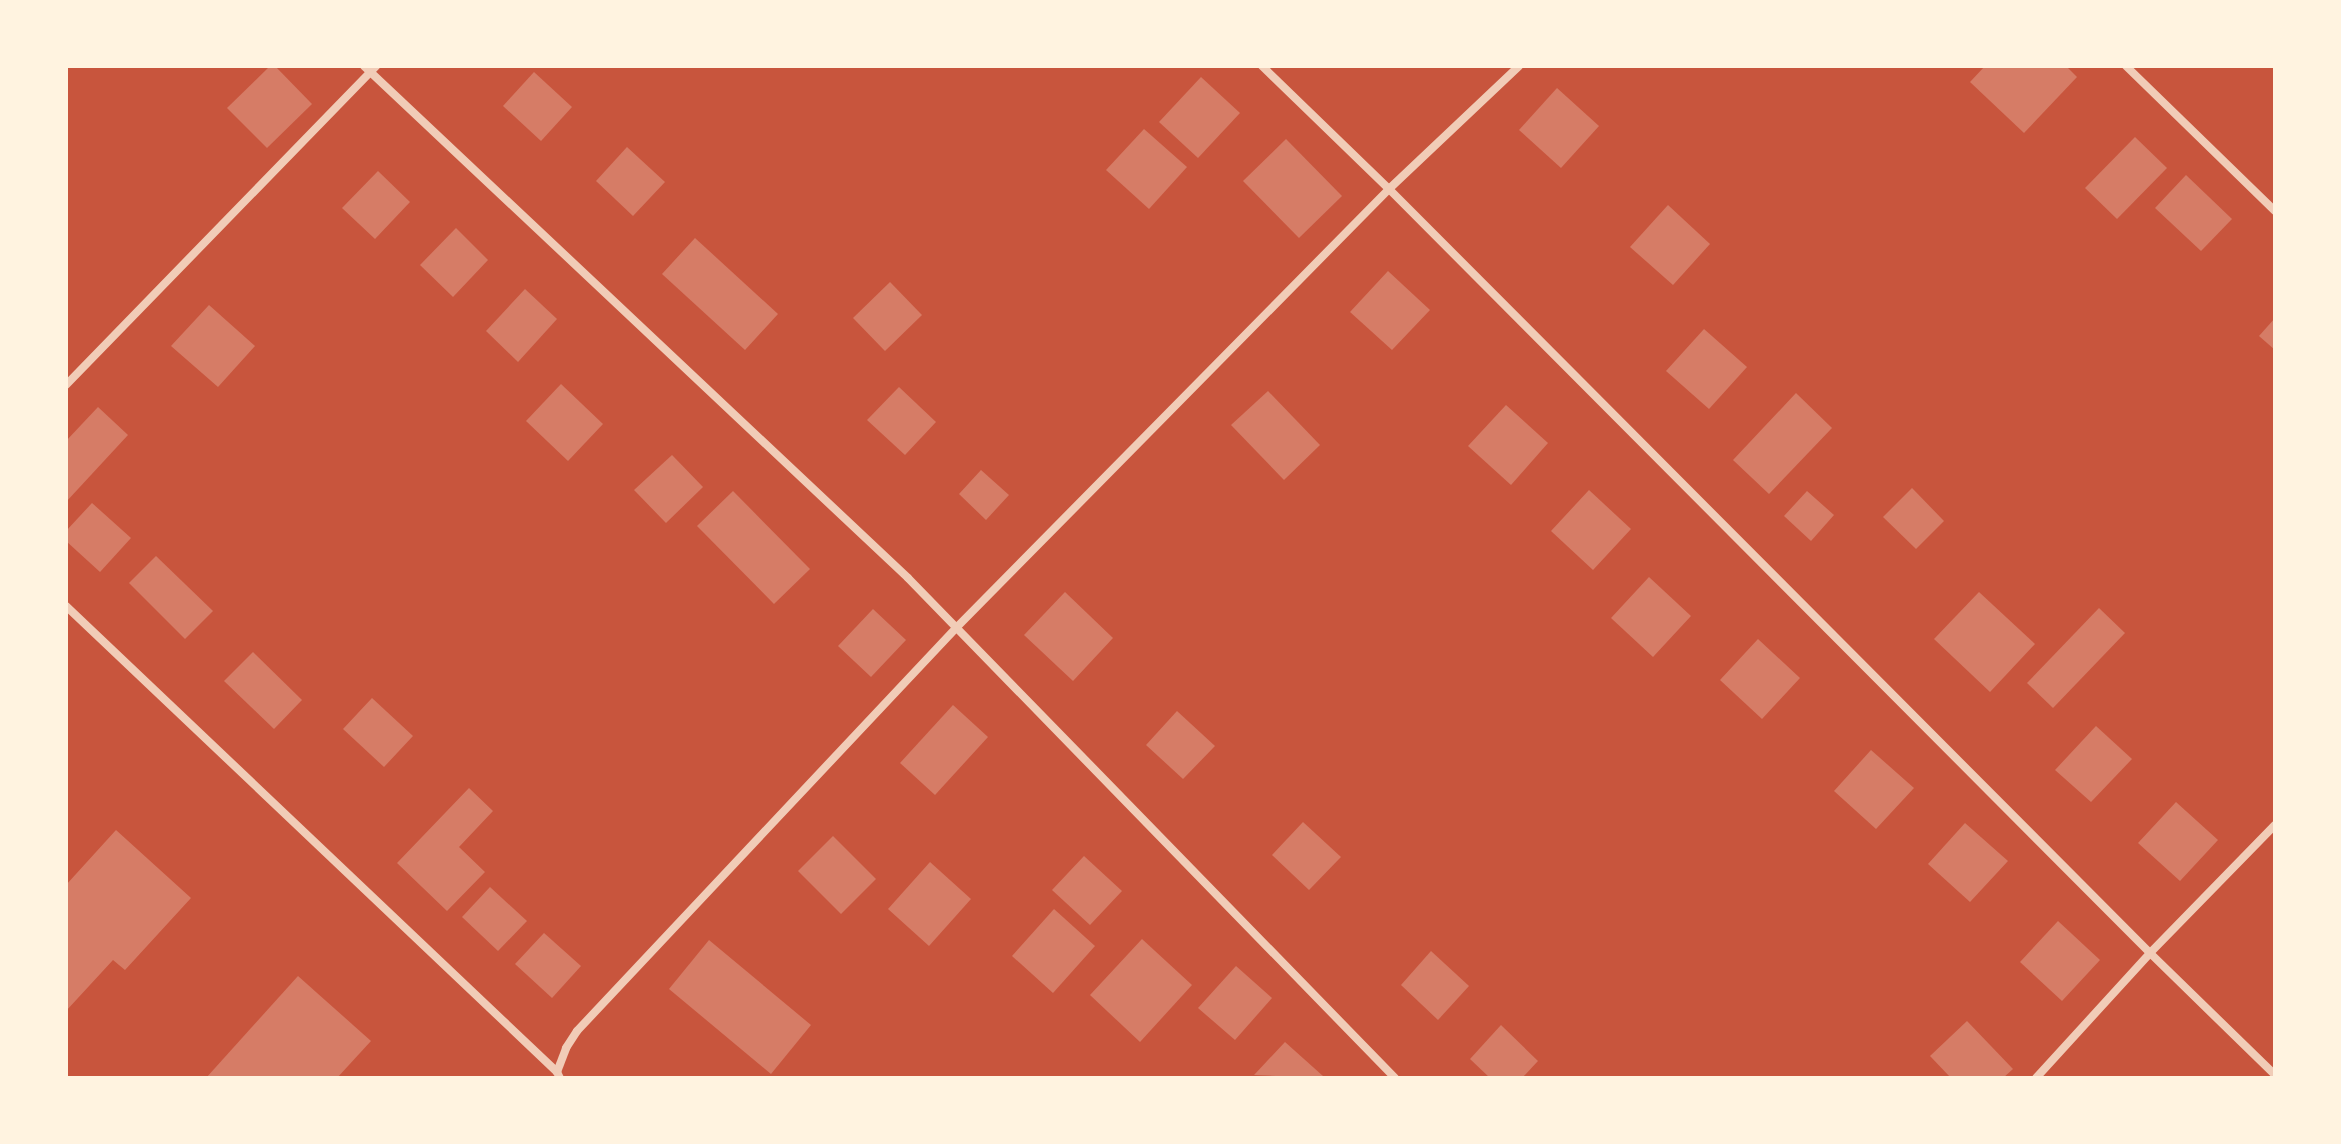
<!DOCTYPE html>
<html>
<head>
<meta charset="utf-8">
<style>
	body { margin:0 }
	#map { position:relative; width:2341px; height:1144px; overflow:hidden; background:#c8553d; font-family:"Alegreya Sans",sans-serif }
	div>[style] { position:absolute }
	.building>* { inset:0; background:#d67c66 }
	.minor>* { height:8px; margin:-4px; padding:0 4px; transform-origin:4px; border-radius:4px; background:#f1ccb7 }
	span { translate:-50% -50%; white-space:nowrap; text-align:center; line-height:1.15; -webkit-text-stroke:6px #fff3e0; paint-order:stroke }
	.frame { position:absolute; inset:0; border:68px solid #fff3e0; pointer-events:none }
</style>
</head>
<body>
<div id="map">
	<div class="building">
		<i style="clip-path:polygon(270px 66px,275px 66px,312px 104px,267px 148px,227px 108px)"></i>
		<i style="clip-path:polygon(1985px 66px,2066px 66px,2077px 77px,2024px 133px,1970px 82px)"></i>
		<i style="clip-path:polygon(534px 72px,572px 107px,541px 141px,503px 106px)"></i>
		<i style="clip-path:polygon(1201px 77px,1240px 113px,1198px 158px,1159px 122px)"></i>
		<i style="clip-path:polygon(1557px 88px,1599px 126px,1561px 168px,1519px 130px)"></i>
		<i style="clip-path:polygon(1144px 129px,1187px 167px,1149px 209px,1106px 170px)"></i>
		<i style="clip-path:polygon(2135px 137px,2167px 168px,2117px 219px,2085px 188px)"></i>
		<i style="clip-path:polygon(1286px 139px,1342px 196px,1299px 238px,1243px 181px)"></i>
		<i style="clip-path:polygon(627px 147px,665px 182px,633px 216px,596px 181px)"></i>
		<i style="clip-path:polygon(378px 171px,410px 202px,375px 239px,342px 208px)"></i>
		<i style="clip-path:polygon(2186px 175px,2232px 219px,2201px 251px,2155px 208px)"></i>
		<i style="clip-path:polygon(1668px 205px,1710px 244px,1673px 285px,1630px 247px)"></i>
		<i style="clip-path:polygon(456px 228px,488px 260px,453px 297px,420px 265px)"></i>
		<i style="clip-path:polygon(695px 238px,778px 314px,745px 350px,662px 274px)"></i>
		<i style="clip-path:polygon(1388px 271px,1430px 310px,1392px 350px,1350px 312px)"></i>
		<i style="clip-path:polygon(890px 282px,922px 315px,885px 351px,853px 318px)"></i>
		<i style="clip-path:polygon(525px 289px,557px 319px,518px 362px,486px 331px)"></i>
		<i style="clip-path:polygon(209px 305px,255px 346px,218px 387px,171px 346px)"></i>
		<i style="clip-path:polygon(2275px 318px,2275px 350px,2259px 336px)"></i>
		<i style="clip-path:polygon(1704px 329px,1747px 367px,1709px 409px,1666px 371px)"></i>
		<i style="clip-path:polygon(561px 384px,603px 424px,568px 461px,526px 421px)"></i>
		<i style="clip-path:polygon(899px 387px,936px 422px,905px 455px,867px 420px)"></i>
		<i style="clip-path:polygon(1268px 391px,1320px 445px,1284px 480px,1231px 425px)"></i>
		<i style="clip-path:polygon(1796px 393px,1832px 428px,1769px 494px,1733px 460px)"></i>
		<i style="clip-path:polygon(1506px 405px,1548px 443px,1511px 485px,1468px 446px)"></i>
		<i style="clip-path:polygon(98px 407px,128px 435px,66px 502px,66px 441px)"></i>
		<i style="clip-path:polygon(672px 455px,703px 487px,666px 523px,634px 490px)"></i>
		<i style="clip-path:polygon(981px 470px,1009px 495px,986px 520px,959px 494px)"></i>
		<i style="clip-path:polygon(1912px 488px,1944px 521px,1916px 549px,1883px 517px)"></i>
		<i style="clip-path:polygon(1589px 490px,1631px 529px,1593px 570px,1551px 531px)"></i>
		<i style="clip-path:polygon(733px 491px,810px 569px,774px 604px,697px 526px)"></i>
		<i style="clip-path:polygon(1807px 491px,1834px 515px,1811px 541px,1784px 516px)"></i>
		<i style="clip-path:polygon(92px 503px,131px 538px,100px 572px,66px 541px,66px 531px)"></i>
		<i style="clip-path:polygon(156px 556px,213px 611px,185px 639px,129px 583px)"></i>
		<i style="clip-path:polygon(1649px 577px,1691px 616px,1653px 657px,1611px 618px)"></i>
		<i style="clip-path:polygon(1065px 592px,1113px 638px,1073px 681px,1024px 635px)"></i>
		<i style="clip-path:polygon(1979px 592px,2035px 644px,1990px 692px,1934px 639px)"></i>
		<i style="clip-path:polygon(2099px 608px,2125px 633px,2053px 708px,2027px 683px)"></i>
		<i style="clip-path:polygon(873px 609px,906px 640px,871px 677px,838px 646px)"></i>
		<i style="clip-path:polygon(1758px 639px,1800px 678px,1762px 719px,1720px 680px)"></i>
		<i style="clip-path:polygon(253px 652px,302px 700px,274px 729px,224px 681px)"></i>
		<i style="clip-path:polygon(372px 698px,413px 736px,384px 767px,343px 729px)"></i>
		<i style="clip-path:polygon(953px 705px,988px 737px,935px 795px,900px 763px)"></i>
		<i style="clip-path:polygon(1177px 711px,1215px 746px,1183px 779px,1146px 745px)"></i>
		<i style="clip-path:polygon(2096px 726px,2132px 759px,2091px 802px,2055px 770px)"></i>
		<i style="clip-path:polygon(1871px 750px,1914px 788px,1876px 829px,1834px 791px)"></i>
		<i style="clip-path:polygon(469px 788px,493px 811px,459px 847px,485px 872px,447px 911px,397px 863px)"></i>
		<i style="clip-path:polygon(2176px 802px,2218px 840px,2180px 881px,2138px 843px)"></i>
		<i style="clip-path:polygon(1303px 822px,1341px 857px,1309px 890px,1272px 855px)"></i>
		<i style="clip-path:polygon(1965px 823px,2008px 861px,1970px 902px,1928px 864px)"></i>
		<i style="clip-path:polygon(116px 830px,191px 898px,125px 970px,113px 960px,66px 1011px,66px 885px)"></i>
		<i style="clip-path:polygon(833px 836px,876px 879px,841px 914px,798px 871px)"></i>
		<i style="clip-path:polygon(1084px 856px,1122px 891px,1090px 925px,1052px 890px)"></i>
		<i style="clip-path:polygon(930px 862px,971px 899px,929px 946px,888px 909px)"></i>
		<i style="clip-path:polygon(490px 887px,527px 921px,498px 951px,462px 917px)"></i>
		<i style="clip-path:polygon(1054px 909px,1095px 946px,1053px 993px,1012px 956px)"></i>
		<i style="clip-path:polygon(2058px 921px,2100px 960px,2062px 1001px,2020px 962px)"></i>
		<i style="clip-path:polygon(544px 933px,581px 966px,552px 998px,515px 964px)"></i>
		<i style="clip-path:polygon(1142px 939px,1192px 985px,1140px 1042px,1090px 995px)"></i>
		<i style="clip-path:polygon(709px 940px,811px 1025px,771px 1074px,669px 989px)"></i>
		<i style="clip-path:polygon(1431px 951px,1469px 986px,1438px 1020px,1401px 985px)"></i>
		<i style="clip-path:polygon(1236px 966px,1272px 998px,1235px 1040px,1198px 1008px)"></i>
		<i style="clip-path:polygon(298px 976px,371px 1041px,337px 1078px,206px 1078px)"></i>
		<i style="clip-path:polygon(1967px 1021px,2013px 1069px,2003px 1078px,1951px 1078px,1930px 1056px)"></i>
		<i style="clip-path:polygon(1501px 1025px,1538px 1061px,1522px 1078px,1490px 1078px,1470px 1059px)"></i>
		<i style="clip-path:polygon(1285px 1042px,1323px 1076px,1321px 1078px,1254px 1075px)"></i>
	</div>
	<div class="minor">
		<i style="left:364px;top:66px;width:747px;rotate:43.26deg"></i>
		<i style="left:908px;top:578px;width:698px;rotate:45.75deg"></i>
		<i style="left:1262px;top:66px;width:177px;rotate:44.1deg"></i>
		<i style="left:1389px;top:189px;width:1078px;rotate:45.11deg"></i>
		<i style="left:2150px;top:953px;width:175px;rotate:44.3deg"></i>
		<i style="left:2126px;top:66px;width:208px;rotate:44.2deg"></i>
		<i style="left:66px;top:385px;width:445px;rotate:-45.8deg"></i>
		<i style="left:66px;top:606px;width:677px;rotate:43.5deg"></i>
		<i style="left:560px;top:1078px;width:7px;rotate:-117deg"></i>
		<i style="left:557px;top:1072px;width:26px;rotate:-69deg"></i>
		<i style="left:566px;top:1048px;width:20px;rotate:-57deg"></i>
		<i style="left:577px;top:1031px;width:553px;rotate:-46.76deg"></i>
		<i style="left:956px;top:628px;width:617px;rotate:-45.39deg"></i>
		<i style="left:1389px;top:189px;width:179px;rotate:-43.4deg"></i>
		<i style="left:2036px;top:1078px;width:169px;rotate:-47.6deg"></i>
		<i style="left:2150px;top:953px;width:179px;rotate:-45.7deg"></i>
	</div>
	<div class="frame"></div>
</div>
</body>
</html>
